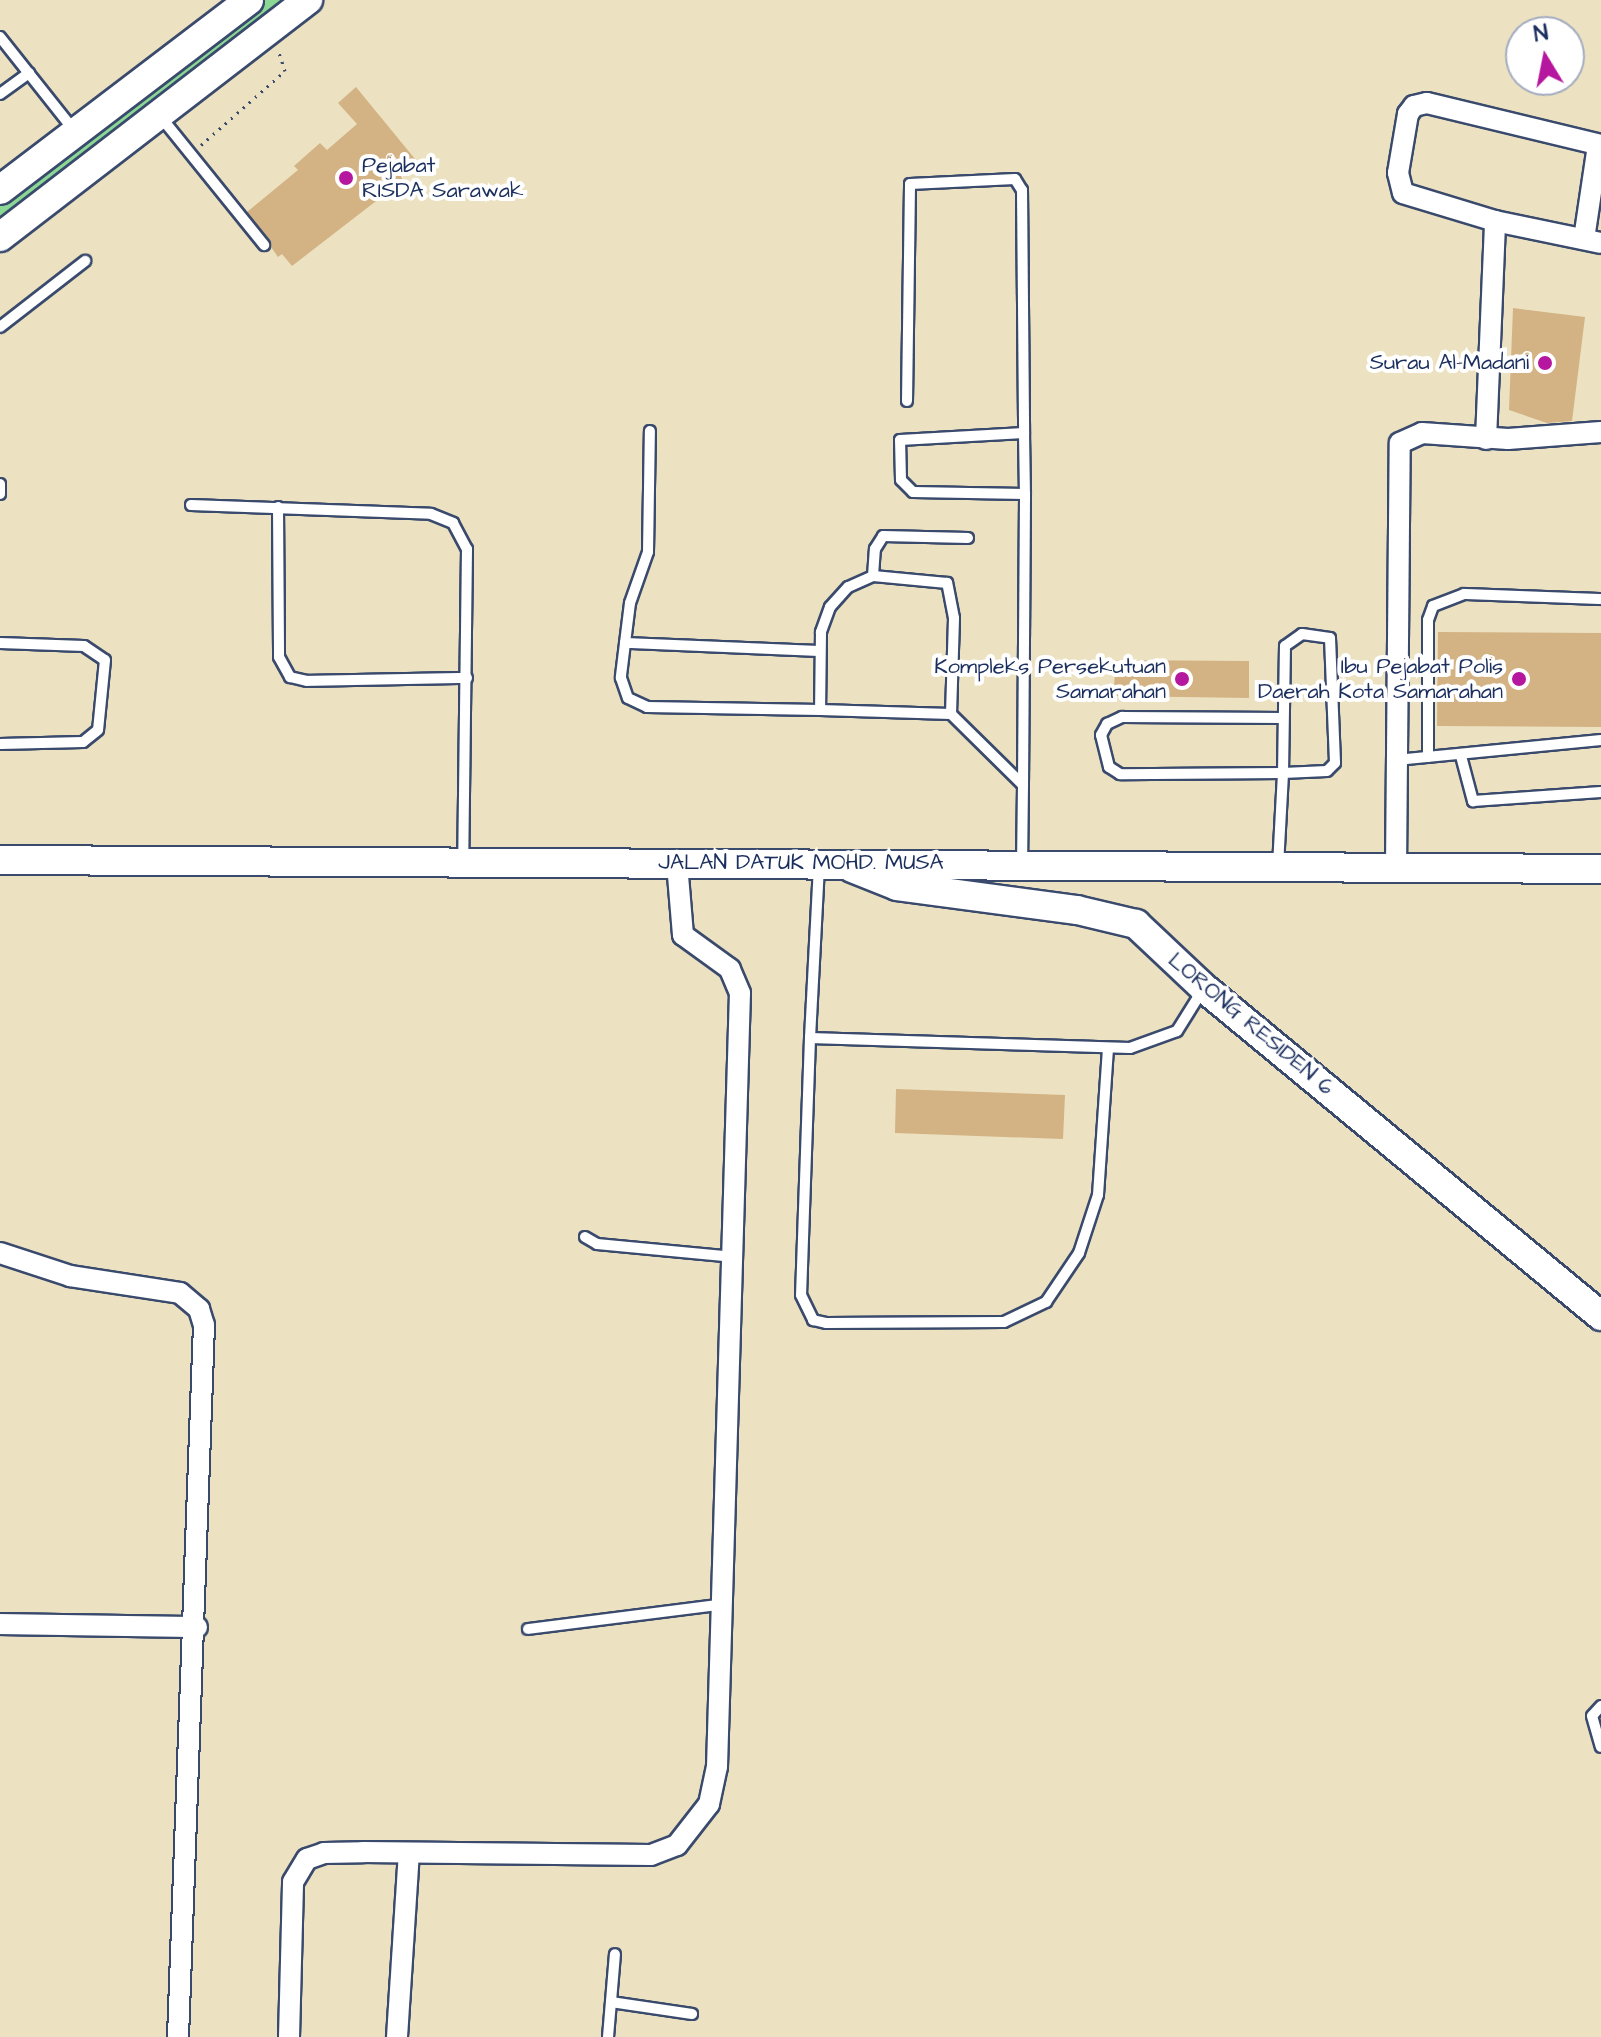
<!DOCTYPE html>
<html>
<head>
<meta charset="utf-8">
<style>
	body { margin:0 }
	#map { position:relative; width:1601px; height:2037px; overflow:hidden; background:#ece2c2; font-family:"Architects Daughter",sans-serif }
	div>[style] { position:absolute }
	.green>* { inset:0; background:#8bd895 }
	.building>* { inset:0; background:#d3b284 }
	.path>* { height:3px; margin-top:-1.5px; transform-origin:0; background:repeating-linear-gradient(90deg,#3a4a6d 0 2px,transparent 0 8px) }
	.roads { filter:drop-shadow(2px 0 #3a4a6d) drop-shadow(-2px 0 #3a4a6d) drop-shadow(0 2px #3a4a6d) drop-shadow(0 -2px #3a4a6d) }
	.lane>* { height:10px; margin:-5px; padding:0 5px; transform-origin:5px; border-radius:5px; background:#fff }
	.street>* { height:20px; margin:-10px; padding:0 10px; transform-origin:10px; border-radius:10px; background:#fff }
	.secondary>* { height:28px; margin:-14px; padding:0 14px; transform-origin:14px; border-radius:14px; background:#fff }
	.dots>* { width:22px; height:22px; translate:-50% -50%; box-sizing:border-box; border:4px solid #fff; border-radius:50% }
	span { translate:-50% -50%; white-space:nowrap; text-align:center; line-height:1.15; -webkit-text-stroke:8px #fff; paint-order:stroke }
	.poi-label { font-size:22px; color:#1b2f5e }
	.left { translate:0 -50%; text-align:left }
	.right { translate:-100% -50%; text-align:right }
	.street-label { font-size:22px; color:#1b2f5e }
	.north { position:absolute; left:1505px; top:16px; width:80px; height:80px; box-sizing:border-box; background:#fff; border:2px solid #a4acbf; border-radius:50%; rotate:350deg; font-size:22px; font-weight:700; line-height:32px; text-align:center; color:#1b2f5e }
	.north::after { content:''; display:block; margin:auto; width:28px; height:36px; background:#b5179e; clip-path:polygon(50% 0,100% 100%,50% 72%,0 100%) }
</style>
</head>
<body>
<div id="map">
	<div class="green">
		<i style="clip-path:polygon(256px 0,290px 0,0 223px,0 197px)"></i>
	</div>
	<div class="building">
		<i style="clip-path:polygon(356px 87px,415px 159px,402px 168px,402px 181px,292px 266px,282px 254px,278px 257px,247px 212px,298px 170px,294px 166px,320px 143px,327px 150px,357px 124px,338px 103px)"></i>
		<i style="clip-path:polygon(1513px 308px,1585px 317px,1572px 421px,1547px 423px,1509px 410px)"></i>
		<i style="clip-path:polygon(1438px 632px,1601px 633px,1601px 727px,1437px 726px)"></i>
		<i style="clip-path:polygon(1115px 660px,1249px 661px,1249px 698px,1114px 696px)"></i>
		<i style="clip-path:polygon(896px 1089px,1065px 1095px,1063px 1139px,895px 1133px)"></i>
	</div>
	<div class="path">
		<i style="left:201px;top:145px;width:112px;rotate:-41.4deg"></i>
		<i style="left:285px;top:71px;width:23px;rotate:-108deg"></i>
	</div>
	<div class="roads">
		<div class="lane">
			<i style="left:0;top:37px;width:117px;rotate:51.6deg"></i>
			<i style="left:0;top:94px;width:36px;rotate:-36deg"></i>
			<i style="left:160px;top:116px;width:166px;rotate:51.1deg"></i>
			<i style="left:0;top:327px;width:108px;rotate:-37.8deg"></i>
			<i style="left:907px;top:401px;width:217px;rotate:-89.2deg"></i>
			<i style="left:910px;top:184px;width:105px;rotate:-2.7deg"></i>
			<i style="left:1015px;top:179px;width:13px;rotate:58deg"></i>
			<i style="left:1022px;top:190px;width:243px;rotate:89.5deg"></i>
			<i style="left:0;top:484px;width:10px;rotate:90deg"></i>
			<i style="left:191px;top:505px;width:240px;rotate:2.1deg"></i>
			<i style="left:431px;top:514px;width:24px;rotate:22deg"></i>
			<i style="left:453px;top:523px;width:30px;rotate:62deg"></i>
			<i style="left:467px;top:549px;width:311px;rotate:90.7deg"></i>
			<i style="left:278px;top:507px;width:150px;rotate:89.6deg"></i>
			<i style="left:279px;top:657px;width:23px;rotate:61deg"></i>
			<i style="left:290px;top:677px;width:17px;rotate:13deg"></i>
			<i style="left:307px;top:681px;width:160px;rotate:-1.1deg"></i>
			<i style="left:873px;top:576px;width:27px;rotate:-86deg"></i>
			<i style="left:875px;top:549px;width:15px;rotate:-58deg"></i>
			<i style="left:883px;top:536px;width:85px;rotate:1.3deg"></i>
			<i style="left:0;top:643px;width:84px;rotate:2deg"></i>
			<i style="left:84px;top:646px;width:25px;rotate:34deg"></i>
			<i style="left:105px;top:660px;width:70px;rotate:95.7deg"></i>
			<i style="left:98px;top:730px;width:19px;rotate:141deg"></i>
			<i style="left:83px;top:742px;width:83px;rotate:178.6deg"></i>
			<i style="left:625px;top:643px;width:40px;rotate:-82.9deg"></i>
			<i style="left:630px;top:603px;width:54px;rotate:-70.6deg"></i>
			<i style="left:648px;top:552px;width:121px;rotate:-89.1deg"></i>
			<i style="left:819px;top:651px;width:194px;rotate:-177.6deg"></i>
			<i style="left:625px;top:643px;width:35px;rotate:97deg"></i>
			<i style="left:621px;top:678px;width:21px;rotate:71deg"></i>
			<i style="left:628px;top:698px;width:21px;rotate:25deg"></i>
			<i style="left:647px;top:707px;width:173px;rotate:1deg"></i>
			<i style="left:951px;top:714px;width:96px;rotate:-88.2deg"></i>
			<i style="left:954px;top:618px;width:36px;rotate:-101deg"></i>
			<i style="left:947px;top:583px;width:74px;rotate:-174.6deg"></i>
			<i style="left:873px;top:576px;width:27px;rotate:156deg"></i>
			<i style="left:848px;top:587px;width:27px;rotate:132deg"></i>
			<i style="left:830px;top:607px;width:27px;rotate:110deg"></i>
			<i style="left:821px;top:632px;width:78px;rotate:90.7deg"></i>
			<i style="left:820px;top:710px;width:131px;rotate:1.7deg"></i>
			<i style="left:951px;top:714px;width:101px;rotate:44.6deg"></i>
			<i style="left:1023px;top:785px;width:78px;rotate:90.7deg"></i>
			<i style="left:1461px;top:756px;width:47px;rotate:75.1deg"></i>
			<i style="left:1473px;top:801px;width:128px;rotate:-4deg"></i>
			<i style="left:1428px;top:757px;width:137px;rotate:-90deg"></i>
			<i style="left:1428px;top:620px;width:15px;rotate:-70deg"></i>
			<i style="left:1433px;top:606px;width:33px;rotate:-21deg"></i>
			<i style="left:1464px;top:594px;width:137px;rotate:2.1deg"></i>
			<i style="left:1396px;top:760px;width:206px;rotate:-5.6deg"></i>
			<i style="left:1023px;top:785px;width:291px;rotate:-89.6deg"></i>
			<i style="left:1025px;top:494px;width:112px;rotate:-179deg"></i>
			<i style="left:913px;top:492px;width:17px;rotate:-135deg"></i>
			<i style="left:901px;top:480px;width:40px;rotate:-91.4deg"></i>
			<i style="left:900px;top:440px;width:124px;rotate:-3.2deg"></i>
			<i style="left:1024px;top:433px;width:61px;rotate:89.1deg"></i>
			<i style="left:819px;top:866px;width:172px;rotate:93deg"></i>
			<i style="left:810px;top:1038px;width:320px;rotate:1.8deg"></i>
			<i style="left:1130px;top:1048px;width:50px;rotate:-19.9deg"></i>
			<i style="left:1177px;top:1031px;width:47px;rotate:-58deg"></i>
			<i style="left:1278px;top:866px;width:93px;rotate:-86.9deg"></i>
			<i style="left:1283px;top:773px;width:127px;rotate:-89.1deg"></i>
			<i style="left:1285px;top:646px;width:21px;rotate:-35deg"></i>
			<i style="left:1302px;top:634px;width:28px;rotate:8deg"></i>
			<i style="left:1330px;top:638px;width:125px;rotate:87.7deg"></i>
			<i style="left:1335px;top:763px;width:11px;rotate:135deg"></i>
			<i style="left:1327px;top:771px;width:44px;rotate:177.4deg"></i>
			<i style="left:1283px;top:773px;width:163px;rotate:179.6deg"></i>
			<i style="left:1120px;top:774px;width:13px;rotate:-148deg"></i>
			<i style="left:1109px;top:767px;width:33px;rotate:-104deg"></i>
			<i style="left:1101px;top:735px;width:13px;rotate:-61deg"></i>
			<i style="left:1107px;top:724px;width:17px;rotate:-25deg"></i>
			<i style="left:1122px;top:717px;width:161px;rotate:0.4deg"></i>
			<i style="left:810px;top:1038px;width:257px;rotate:92deg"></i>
			<i style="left:801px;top:1295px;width:28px;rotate:64deg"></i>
			<i style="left:813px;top:1320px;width:13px;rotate:13deg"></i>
			<i style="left:826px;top:1323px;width:178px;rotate:-0.3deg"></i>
			<i style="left:1004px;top:1322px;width:47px;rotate:-25.5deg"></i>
			<i style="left:1046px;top:1302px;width:59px;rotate:-56deg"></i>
			<i style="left:1079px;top:1253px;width:61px;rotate:-71.9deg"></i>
			<i style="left:1098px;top:1195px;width:146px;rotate:-86.1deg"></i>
			<i style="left:585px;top:1237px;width:14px;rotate:30deg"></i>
			<i style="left:597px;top:1244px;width:138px;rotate:5.4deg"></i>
			<i style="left:528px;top:1629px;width:192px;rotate:-7.2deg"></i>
			<i style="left:1601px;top:1706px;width:13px;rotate:132deg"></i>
			<i style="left:1592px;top:1716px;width:32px;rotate:74deg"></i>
			<i style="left:611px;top:2002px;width:82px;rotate:8.4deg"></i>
			<i style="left:608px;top:2037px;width:83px;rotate:-85.2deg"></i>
		</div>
		<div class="street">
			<i style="left:1495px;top:221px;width:96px;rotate:-163.1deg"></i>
			<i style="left:1403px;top:193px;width:21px;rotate:-104deg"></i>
			<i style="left:1398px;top:173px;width:60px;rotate:-80.4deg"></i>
			<i style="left:1408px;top:114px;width:10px;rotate:-53deg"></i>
			<i style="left:1414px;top:106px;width:13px;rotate:-13deg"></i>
			<i style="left:1427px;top:103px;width:179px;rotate:13.6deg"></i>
			<i style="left:1584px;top:239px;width:95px;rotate:-81.5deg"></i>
			<i style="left:1486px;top:439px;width:218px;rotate:-87.6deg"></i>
			<i style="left:1495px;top:221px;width:108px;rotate:11.7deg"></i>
			<i style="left:1396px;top:869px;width:426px;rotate:-89.5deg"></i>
			<i style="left:1400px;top:443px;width:24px;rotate:-24deg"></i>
			<i style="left:1422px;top:433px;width:86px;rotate:4deg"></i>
			<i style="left:1508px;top:439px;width:93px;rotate:-4.3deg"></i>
			<i style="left:0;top:1253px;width:74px;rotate:18.2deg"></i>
			<i style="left:70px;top:1276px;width:111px;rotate:8.8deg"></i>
			<i style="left:180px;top:1293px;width:25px;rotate:40deg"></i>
			<i style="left:199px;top:1309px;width:17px;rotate:73deg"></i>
			<i style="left:204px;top:1325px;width:712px;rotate:92.09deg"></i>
			<i style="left:0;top:1624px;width:197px;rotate:0.9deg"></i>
			<i style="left:289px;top:2037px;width:155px;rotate:-88.5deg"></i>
			<i style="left:293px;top:1882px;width:27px;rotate:-59deg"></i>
			<i style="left:307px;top:1859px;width:18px;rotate:-19deg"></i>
			<i style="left:324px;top:1853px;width:39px;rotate:-1deg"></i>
			<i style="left:363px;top:1852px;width:288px;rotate:0.6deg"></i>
			<i style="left:651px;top:1855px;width:28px;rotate:-21deg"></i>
			<i style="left:677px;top:1845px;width:52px;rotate:-52deg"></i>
			<i style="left:709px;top:1804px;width:38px;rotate:-78deg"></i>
			<i style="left:717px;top:1767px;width:774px;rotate:-88.3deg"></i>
			<i style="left:740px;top:993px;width:26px;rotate:-113deg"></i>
			<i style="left:730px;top:969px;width:58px;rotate:-144.1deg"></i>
			<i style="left:683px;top:935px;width:72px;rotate:-94.8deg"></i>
			<i style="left:397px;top:2037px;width:184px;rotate:-86.3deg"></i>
		</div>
		<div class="secondary">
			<i style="left:0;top:190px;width:313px;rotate:-37.3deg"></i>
			<i style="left:0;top:237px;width:389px;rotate:-37.6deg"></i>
			<i style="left:0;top:860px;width:1601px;rotate:0.32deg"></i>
			<i style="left:852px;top:868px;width:48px;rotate:21.8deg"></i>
			<i style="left:897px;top:886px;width:182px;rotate:7.6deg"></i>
			<i style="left:1077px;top:910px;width:61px;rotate:13.3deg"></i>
			<i style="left:1136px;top:924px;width:93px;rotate:43.3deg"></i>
			<i style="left:1204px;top:988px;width:515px;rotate:39.56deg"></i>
		</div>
	</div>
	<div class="dots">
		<i style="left:346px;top:178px;background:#b5179e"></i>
		<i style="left:1545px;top:363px;background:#b5179e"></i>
		<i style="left:1182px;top:679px;background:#b5179e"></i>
		<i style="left:1519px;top:679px;background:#b5179e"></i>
	</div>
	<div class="poi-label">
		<span class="left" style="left:362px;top:178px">Pejabat<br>RISDA Sarawak</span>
		<span class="right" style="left:1529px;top:363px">Surau Al-Madani</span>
		<span class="right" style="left:1166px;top:679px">Kompleks Persekutuan<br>Samarahan</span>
		<span class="right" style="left:1503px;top:679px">Ibu Pejabat Polis<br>Daerah Kota Samarahan</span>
	</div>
	<div class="street-label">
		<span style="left:801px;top:863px">JALAN DATUK MOHD. MUSA</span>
		<span style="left:1251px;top:1024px;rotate:40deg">LORONG RESIDEN 6</span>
	</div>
	<div class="north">N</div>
</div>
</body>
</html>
